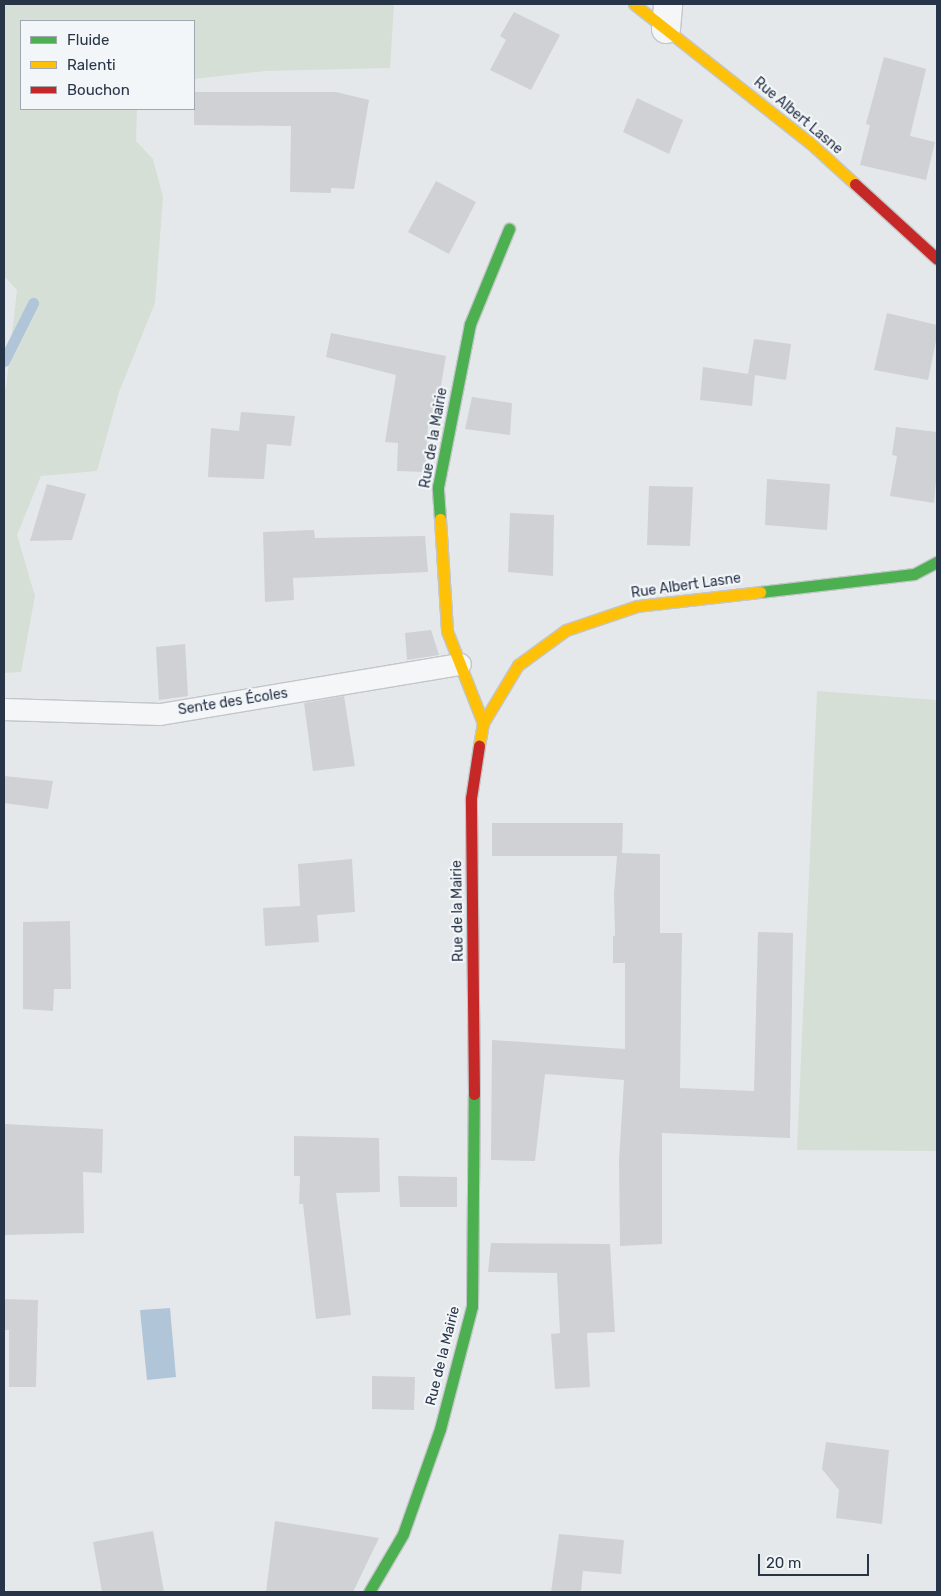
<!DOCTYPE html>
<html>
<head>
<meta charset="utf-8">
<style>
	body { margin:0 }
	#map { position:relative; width:941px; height:1596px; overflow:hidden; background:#e5e8eb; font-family:Rubik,sans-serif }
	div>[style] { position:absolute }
	.green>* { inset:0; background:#d6dfd5 }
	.water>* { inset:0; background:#b0c5d8 }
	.stream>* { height:11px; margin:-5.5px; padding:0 5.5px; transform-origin:5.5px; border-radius:5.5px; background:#b0c5d8 }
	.building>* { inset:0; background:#cfd1d4 }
	.roads { filter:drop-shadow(1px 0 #c3c6c9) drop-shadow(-1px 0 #c3c6c9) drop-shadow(0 1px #c3c6c9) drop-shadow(0 -1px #c3c6c9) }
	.lane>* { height:21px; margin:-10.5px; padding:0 10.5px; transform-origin:10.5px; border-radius:10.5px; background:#f4f6f7 }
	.street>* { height:28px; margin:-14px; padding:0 14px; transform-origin:14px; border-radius:14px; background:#f4f6f7 }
	.fast>* { height:11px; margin:-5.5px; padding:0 5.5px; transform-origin:5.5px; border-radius:5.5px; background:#4caf50 }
	.slow>* { height:11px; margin:-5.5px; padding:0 5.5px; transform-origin:5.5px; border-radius:5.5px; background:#ffc107 }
	.jam>* { height:11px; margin:-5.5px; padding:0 5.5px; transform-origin:5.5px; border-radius:5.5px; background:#c62828 }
	span { translate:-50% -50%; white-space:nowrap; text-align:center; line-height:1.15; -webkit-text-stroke:4.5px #f3f6f9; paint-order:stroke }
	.street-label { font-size:14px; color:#283447 }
	.frame { position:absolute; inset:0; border:5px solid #283447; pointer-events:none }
	.legend { position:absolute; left:20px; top:20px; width:175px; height:90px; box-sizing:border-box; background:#f3f6f9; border:1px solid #a2a8b2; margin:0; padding:6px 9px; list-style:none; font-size:15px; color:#283447 }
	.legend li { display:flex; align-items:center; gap:10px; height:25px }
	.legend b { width:25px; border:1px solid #a2a8b2 }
	.scale { position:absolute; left:758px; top:1554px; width:111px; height:22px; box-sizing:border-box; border:2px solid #283447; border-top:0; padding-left:6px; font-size:15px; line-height:18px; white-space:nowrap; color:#283447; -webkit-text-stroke:4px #f3f6f9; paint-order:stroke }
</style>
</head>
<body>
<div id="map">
	<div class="green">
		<i style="clip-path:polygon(4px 4px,394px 4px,390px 68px,265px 71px,194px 79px,194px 21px,21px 21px,21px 109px,137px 109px,136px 141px,153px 159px,163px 197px,155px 303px,119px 392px,97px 471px,41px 476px,17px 535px,35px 596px,21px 672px,4px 673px,4px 391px,6px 387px,17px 290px,4px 276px)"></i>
		<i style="clip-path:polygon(817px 691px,937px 700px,937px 1151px,797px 1150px)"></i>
	</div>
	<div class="water">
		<i style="clip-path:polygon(170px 1308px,176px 1377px,147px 1380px,140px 1310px)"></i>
	</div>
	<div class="stream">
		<i style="left:4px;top:361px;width:65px;rotate:-63.4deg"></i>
	</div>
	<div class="building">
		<i style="clip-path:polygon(514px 12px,560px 35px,531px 90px,490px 70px,506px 40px,500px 36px)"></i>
		<i style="clip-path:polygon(884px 57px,926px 69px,910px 136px,935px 142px,926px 180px,860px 165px,870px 125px,866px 124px)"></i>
		<i style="clip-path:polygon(194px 92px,336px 92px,369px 100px,354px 189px,331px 188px,331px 193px,290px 192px,291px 126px,194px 125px)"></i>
		<i style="clip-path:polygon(637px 98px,683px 120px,669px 154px,623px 132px)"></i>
		<i style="clip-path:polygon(436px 181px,476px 202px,449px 254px,408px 232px)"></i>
		<i style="clip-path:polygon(887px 313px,937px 325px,937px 336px,928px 380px,874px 370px)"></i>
		<i style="clip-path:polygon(331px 333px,446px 356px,434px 426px,428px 425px,425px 472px,397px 471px,398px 443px,385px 442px,396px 375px,326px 357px)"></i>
		<i style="clip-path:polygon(754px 339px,791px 344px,786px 380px,748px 374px)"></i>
		<i style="clip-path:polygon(703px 367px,755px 375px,752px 406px,700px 400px)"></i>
		<i style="clip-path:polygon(472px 397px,512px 403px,510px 435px,465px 429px)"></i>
		<i style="clip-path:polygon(241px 412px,295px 416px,291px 446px,267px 444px,264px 479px,208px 477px,211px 428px,239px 431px)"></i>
		<i style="clip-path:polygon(896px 427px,937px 432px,937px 469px,934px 503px,890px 496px,897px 456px,892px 455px)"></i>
		<i style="clip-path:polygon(767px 479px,830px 484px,827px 530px,765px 525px)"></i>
		<i style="clip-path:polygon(47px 484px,86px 494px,72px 540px,30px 541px)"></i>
		<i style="clip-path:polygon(649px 486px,693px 487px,690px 546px,647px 545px)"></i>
		<i style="clip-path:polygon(510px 513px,554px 515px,553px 576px,508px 572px)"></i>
		<i style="clip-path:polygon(314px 530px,315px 538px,425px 536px,428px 572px,293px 578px,294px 600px,265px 602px,263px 532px)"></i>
		<i style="clip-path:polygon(431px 630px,439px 655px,407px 660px,405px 633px)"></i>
		<i style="clip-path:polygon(185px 644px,188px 696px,159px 700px,156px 647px)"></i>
		<i style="clip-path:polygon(344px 696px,355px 766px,313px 771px,304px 703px)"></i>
		<i style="clip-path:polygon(4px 776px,53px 781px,48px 809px,4px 803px)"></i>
		<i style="clip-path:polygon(492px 823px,623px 823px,622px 853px,660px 854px,660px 933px,682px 933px,680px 1088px,754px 1091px,758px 932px,793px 933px,790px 1138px,662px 1133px,662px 1244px,620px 1246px,619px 1160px,624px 1080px,545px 1074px,535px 1161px,491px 1160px,492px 1040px,625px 1049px,625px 963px,613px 963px,613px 936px,615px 936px,614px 894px,617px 856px,492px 856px)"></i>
		<i style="clip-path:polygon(352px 859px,355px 912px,317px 915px,319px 942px,265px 946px,263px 908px,300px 906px,298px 864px)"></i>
		<i style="clip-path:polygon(70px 921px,71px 989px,54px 989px,53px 1011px,23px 1009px,23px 922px)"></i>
		<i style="clip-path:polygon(4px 1124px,103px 1129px,102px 1173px,83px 1172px,84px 1233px,4px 1235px)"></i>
		<i style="clip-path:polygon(294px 1136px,379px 1138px,380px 1192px,336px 1193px,351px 1315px,316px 1319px,303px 1204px,299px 1204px,300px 1176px,294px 1176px)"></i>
		<i style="clip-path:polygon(398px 1176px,457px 1177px,457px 1207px,400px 1207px)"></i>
		<i style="clip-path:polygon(491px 1243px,610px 1244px,615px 1332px,587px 1333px,590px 1387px,555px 1389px,551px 1334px,560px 1333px,557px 1273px,488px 1272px)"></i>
		<i style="clip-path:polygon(4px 1299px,38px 1300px,36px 1387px,9px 1387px,9px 1330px,4px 1330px)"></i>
		<i style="clip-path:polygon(372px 1376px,415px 1377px,414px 1410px,372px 1409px)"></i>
		<i style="clip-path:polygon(826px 1442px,889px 1450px,882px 1524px,836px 1518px,839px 1490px,822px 1469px)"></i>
		<i style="clip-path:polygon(275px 1521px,379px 1538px,353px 1592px,266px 1592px)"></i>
		<i style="clip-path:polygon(153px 1531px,164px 1592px,102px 1592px,93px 1542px)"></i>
		<i style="clip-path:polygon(559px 1534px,624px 1540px,621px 1574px,583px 1571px,581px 1592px,551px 1592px)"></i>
	</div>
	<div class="roads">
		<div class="lane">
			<i style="left:4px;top:709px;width:156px;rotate:1.8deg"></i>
			<i style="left:160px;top:714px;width:304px;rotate:-9.5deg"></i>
		</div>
		<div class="street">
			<i style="left:666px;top:29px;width:25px;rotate:-85deg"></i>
		</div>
		<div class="fast">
			<i style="left:440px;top:519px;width:32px;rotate:-94deg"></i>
			<i style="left:438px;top:487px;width:166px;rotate:-78.9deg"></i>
			<i style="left:470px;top:324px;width:103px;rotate:-67.7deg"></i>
			<i style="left:760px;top:592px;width:155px;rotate:-6.7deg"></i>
			<i style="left:914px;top:574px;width:26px;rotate:-28deg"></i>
			<i style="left:369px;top:1592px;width:67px;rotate:-59.6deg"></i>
			<i style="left:403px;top:1534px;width:111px;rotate:-70.6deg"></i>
			<i style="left:440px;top:1429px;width:127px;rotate:-75.4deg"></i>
			<i style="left:472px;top:1306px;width:212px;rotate:-89.5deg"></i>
		</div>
		<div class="slow">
			<i style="left:634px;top:4px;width:223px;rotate:38.3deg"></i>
			<i style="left:809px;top:142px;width:62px;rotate:42.4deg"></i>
			<i style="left:440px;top:519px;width:112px;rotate:86.4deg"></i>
			<i style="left:447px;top:631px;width:99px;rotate:68.6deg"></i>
			<i style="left:483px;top:723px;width:23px;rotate:100deg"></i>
			<i style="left:483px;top:723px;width:68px;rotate:-58.9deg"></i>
			<i style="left:518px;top:665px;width:59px;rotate:-36.1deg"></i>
			<i style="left:566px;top:630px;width:75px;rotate:-18.7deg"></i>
			<i style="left:637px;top:606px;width:124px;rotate:-6.5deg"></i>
		</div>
		<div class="jam">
			<i style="left:855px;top:184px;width:111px;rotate:42.4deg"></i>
			<i style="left:474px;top:1094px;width:296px;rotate:-90.6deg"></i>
			<i style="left:471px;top:798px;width:53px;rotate:-81.3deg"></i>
		</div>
	</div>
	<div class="street-label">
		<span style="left:798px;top:116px;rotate:40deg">Rue Albert Lasne</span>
		<span style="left:434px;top:438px;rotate:-80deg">Rue de la Mairie</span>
		<span style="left:686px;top:586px;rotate:-8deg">Rue Albert Lasne</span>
		<span style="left:233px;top:702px;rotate:-9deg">Sente des Écoles</span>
		<span style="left:458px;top:911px;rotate:-91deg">Rue de la Mairie</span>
		<span style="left:443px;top:1356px;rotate:-76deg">Rue de la Mairie</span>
	</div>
	<div class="frame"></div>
	<ul class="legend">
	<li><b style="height:6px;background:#4caf50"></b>Fluide</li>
	<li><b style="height:6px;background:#ffc107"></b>Ralenti</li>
	<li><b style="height:6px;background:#c62828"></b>Bouchon</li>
	</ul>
	<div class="scale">20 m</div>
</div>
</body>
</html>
